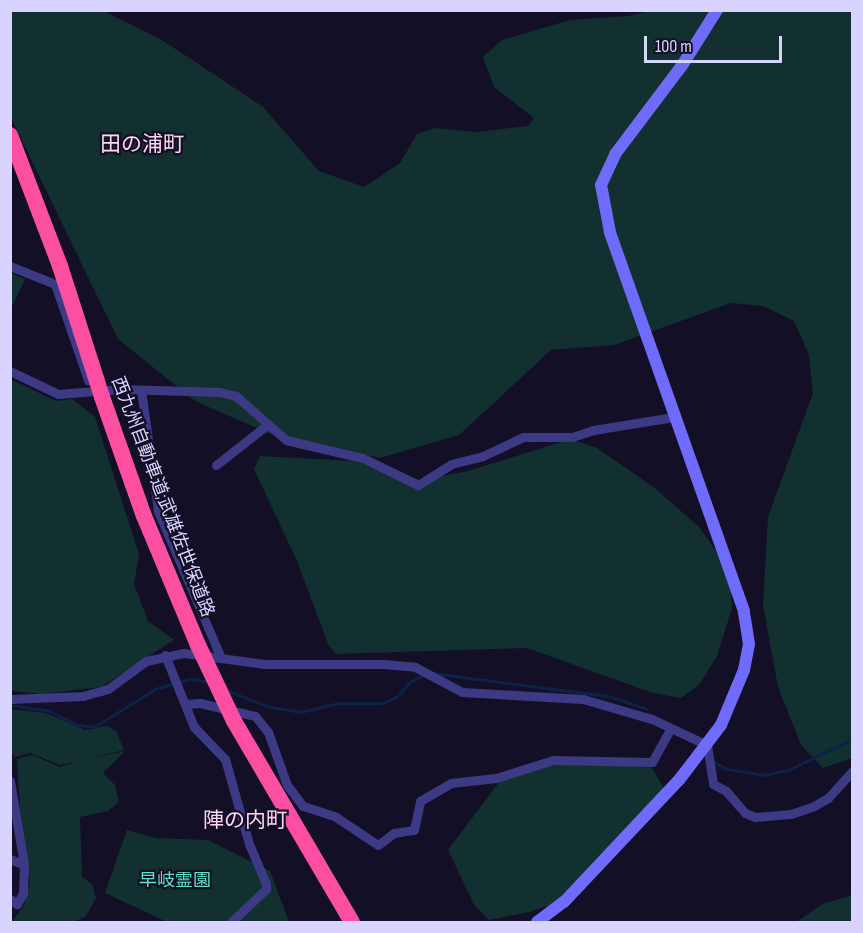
<!DOCTYPE html>
<html>
<head>
<meta charset="utf-8">
<style>
	body { margin:0 }
	#map { position:relative; width:863px; height:933px; overflow:hidden; background:#130f26; font-family:"Sofia Sans Condensed","Noto Sans JP",sans-serif }
	div>[style] { position:absolute }
	.green>* { inset:0; background:#12302f }
	.stream>* { height:3px; margin:-1.5px; padding:0 1.5px; transform-origin:1.5px; border-radius:1.5px; background:#0c2248 }
	.street>* { height:9px; margin:-4.5px; padding:0 4.5px; transform-origin:4.5px; border-radius:4.5px; background:#3d3a85 }
	.secondary>* { height:12px; margin:-6px; padding:0 6px; transform-origin:6px; border-radius:6px; background:#6f6bff }
	.highway>* { height:16px; margin:-8px; padding:0 8px; transform-origin:8px; border-radius:8px; background:#ff4fa3 }
	.highway-bridge>* { height:16px; margin:-8px; padding:0 8px; transform-origin:8px; border-radius:8px; background:#ff4fa3 }
	span { translate:-50% -50%; white-space:nowrap; text-align:center; line-height:1.15; -webkit-text-stroke:4.5px #130f26; paint-order:stroke }
	.street-label { font-size:18px; color:#d9d4ff }
	.park-label { font-size:18px; color:#5fe0c0 }
	.quarter-label { font-size:21px; color:#ffd6f0 }
	.frame { position:absolute; inset:0; border:12px solid #d9d4ff; pointer-events:none }
	.scale { position:absolute; left:644px; top:36px; width:138px; height:27px; box-sizing:border-box; border:3px solid #d9d4ff; border-top:0; padding-left:8px; font-size:18px; line-height:21px; white-space:nowrap; color:#d9d4ff; -webkit-text-stroke:4px #130f26; paint-order:stroke }
</style>
</head>
<body>
<div id="map">
	<div class="green">
		<i style="clip-path:polygon(11px 11px,103px 11px,162px 40px,263px 107px,319px 171px,364px 187px,400px 163px,417px 134px,435px 128px,477px 132px,528px 126px,534px 118px,494px 87px,483px 57px,502px 40px,570px 20px,628px 16px,650px 11px,852px 11px,852px 758px,823px 768px,801px 745px,778px 687px,763px 605px,768px 517px,813px 393px,809px 355px,794px 321px,763px 306px,731px 303px,614px 345px,551px 350px,459px 435px,380px 458px,270px 434px,195px 401px,118px 339px,11px 118px)"></i>
		<i style="clip-path:polygon(11px 273px,25px 279px,12px 307px,11px 306px)"></i>
		<i style="clip-path:polygon(10px 379px,56px 401px,72px 399px,95px 417px,139px 554px,134px 584px,148px 621px,174px 640px,101px 687px,41px 694px,11px 691px)"></i>
		<i style="clip-path:polygon(571px 439px,597px 448px,656px 489px,700px 528px,730px 571px,732px 608px,717px 656px,699px 685px,681px 698px,653px 693px,527px 648px,336px 654px,329px 646px,297px 561px,254px 469px,260px 456px,373px 462px,420px 480px,468px 471px)"></i>
		<i style="clip-path:polygon(10px 709px,46px 713px,85px 730px,107px 726px,116px 731px,124px 750px,81px 761px,125px 751px,103px 773px,115px 785px,119px 802px,108px 811px,80px 817px,82px 877px,92px 884px,96px 898px,86px 916px,74px 922px,12px 922px,24px 905px,30px 882px,21px 827px,17px 759px,32px 755px,60px 767px,77px 762px,60px 765px,30px 753px,15px 757px,11px 753px)"></i>
		<i style="clip-path:polygon(543px 763px,638px 764px,652px 768px,664px 788px,580px 895px,529px 912px,489px 920px,474px 905px,448px 850px,500px 781px)"></i>
		<i style="clip-path:polygon(127px 830px,156px 838px,208px 840px,270px 871px,289px 922px,167px 922px,105px 893px)"></i>
		<i style="clip-path:polygon(852px 895px,852px 922px,796px 922px,823px 904px)"></i>
	</div>
	<div class="stream">
		<i style="left:431px;top:673px;width:178px;rotate:7.4deg"></i>
		<i style="left:608px;top:696px;width:41px;rotate:18.4deg"></i>
		<i style="left:228px;top:691px;width:45px;rotate:20.9deg"></i>
		<i style="left:270px;top:707px;width:30px;rotate:9deg"></i>
		<i style="left:300px;top:712px;width:39px;rotate:-13deg"></i>
		<i style="left:338px;top:703px;width:45px"></i>
		<i style="left:383px;top:703px;width:14px;rotate:-25deg"></i>
		<i style="left:396px;top:697px;width:22px;rotate:-47deg"></i>
		<i style="left:411px;top:681px;width:15px;rotate:-23deg"></i>
		<i style="left:10px;top:705px;width:37px;rotate:8deg"></i>
		<i style="left:47px;top:710px;width:34px;rotate:26deg"></i>
		<i style="left:78px;top:725px;width:16px;rotate:7deg"></i>
		<i style="left:94px;top:727px;width:72px;rotate:-31.9deg"></i>
		<i style="left:155px;top:689px;width:36px;rotate:-16deg"></i>
		<i style="left:190px;top:679px;width:18px;rotate:9deg"></i>
		<i style="left:712px;top:761px;width:17px;rotate:28deg"></i>
		<i style="left:727px;top:769px;width:37px;rotate:9deg"></i>
		<i style="left:764px;top:775px;width:25px;rotate:-12deg"></i>
		<i style="left:788px;top:770px;width:71px;rotate:-25.8deg"></i>
	</div>
	<div class="street">
		<i style="left:10px;top:266px;width:48px;rotate:21.8deg"></i>
		<i style="left:55px;top:284px;width:102px;rotate:71deg"></i>
		<i style="left:10px;top:371px;width:53px;rotate:25.6deg"></i>
		<i style="left:58px;top:394px;width:63px;rotate:-4.5deg"></i>
		<i style="left:121px;top:389px;width:99px;rotate:1.7deg"></i>
		<i style="left:220px;top:392px;width:16px;rotate:14deg"></i>
		<i style="left:236px;top:396px;width:67px;rotate:41.3deg"></i>
		<i style="left:286px;top:440px;width:79px;rotate:13.2deg"></i>
		<i style="left:363px;top:458px;width:61px;rotate:26.1deg"></i>
		<i style="left:418px;top:485px;width:39px;rotate:-32deg"></i>
		<i style="left:451px;top:464px;width:33px;rotate:-14deg"></i>
		<i style="left:483px;top:456px;width:44px;rotate:-25.4deg"></i>
		<i style="left:523px;top:437px;width:49px"></i>
		<i style="left:572px;top:437px;width:22px;rotate:-18deg"></i>
		<i style="left:593px;top:430px;width:82px;rotate:-9.1deg"></i>
		<i style="left:141px;top:390px;width:122px;rotate:82deg"></i>
		<i style="left:158px;top:511px;width:160px;rotate:66.8deg"></i>
		<i style="left:216px;top:465px;width:65px;rotate:-38.1deg"></i>
		<i style="left:165px;top:655px;width:78px;rotate:68.1deg"></i>
		<i style="left:194px;top:727px;width:45px;rotate:45.9deg"></i>
		<i style="left:225px;top:759px;width:88px;rotate:74.2deg"></i>
		<i style="left:249px;top:844px;width:43px;rotate:67deg"></i>
		<i style="left:266px;top:884px;width:5px;rotate:90deg"></i>
		<i style="left:266px;top:889px;width:48px;rotate:136.7deg"></i>
		<i style="left:10px;top:699px;width:73px;rotate:-2.4deg"></i>
		<i style="left:83px;top:696px;width:26px;rotate:-16deg"></i>
		<i style="left:108px;top:689px;width:47px;rotate:-36.4deg"></i>
		<i style="left:146px;top:661px;width:39px;rotate:-12deg"></i>
		<i style="left:184px;top:653px;width:81px;rotate:7.8deg"></i>
		<i style="left:264px;top:664px;width:119px"></i>
		<i style="left:383px;top:664px;width:32px;rotate:5deg"></i>
		<i style="left:415px;top:667px;width:53px;rotate:28deg"></i>
		<i style="left:462px;top:692px;width:121px;rotate:3.3deg"></i>
		<i style="left:583px;top:699px;width:72px;rotate:16.2deg"></i>
		<i style="left:652px;top:719px;width:61px;rotate:25.3deg"></i>
		<i style="left:707px;top:745px;width:39px;rotate:81deg"></i>
		<i style="left:713px;top:784px;width:15px;rotate:28deg"></i>
		<i style="left:726px;top:791px;width:29px;rotate:49deg"></i>
		<i style="left:745px;top:813px;width:11px;rotate:22deg"></i>
		<i style="left:755px;top:817px;width:36px;rotate:-5deg"></i>
		<i style="left:791px;top:814px;width:24px;rotate:-19deg"></i>
		<i style="left:814px;top:806px;width:16px;rotate:-30deg"></i>
		<i style="left:828px;top:798px;width:36px;rotate:-48deg"></i>
		<i style="left:186px;top:704px;width:14px;rotate:-4deg"></i>
		<i style="left:200px;top:703px;width:57px;rotate:13.3deg"></i>
		<i style="left:255px;top:716px;width:21px;rotate:51deg"></i>
		<i style="left:268px;top:732px;width:56px;rotate:70.3deg"></i>
		<i style="left:287px;top:785px;width:26px;rotate:53deg"></i>
		<i style="left:303px;top:806px;width:35px;rotate:18deg"></i>
		<i style="left:336px;top:817px;width:50px;rotate:33.7deg"></i>
		<i style="left:378px;top:845px;width:20px;rotate:-37deg"></i>
		<i style="left:394px;top:833px;width:20px;rotate:-9deg"></i>
		<i style="left:414px;top:830px;width:30px;rotate:-78deg"></i>
		<i style="left:420px;top:801px;width:36px;rotate:-30deg"></i>
		<i style="left:451px;top:783px;width:45px;rotate:-6.3deg"></i>
		<i style="left:496px;top:778px;width:60px;rotate:-17.5deg"></i>
		<i style="left:553px;top:760px;width:99px;rotate:1.2deg"></i>
		<i style="left:652px;top:762px;width:38px;rotate:-61deg"></i>
		<i style="left:10px;top:781px;width:85px;rotate:80.5deg"></i>
		<i style="left:24px;top:865px;width:28px;rotate:92deg"></i>
		<i style="left:23px;top:893px;width:13px;rotate:119deg"></i>
		<i style="left:17px;top:904px;width:9px;rotate:-144deg"></i>
		<i style="left:10px;top:859px;width:15px;rotate:23deg"></i>
	</div>
	<div class="secondary">
		<i style="left:537px;top:922px;width:34px;rotate:-37deg"></i>
		<i style="left:564px;top:902px;width:168px;rotate:-46.7deg"></i>
		<i style="left:679px;top:780px;width:69px;rotate:-52.6deg"></i>
		<i style="left:721px;top:725px;width:60px;rotate:-67.3deg"></i>
		<i style="left:744px;top:670px;width:26px;rotate:-79deg"></i>
		<i style="left:749px;top:644px;width:33px;rotate:-99deg"></i>
		<i style="left:744px;top:611px;width:402px;rotate:-109.5deg"></i>
		<i style="left:610px;top:232px;width:48px;rotate:-100.8deg"></i>
		<i style="left:601px;top:185px;width:35px;rotate:-65deg"></i>
		<i style="left:616px;top:153px;width:111px;rotate:-53deg"></i>
		<i style="left:683px;top:64px;width:64px;rotate:-57.8deg"></i>
	</div>
	<div class="highway">
		<i style="left:10px;top:135px;width:140px;rotate:69.1deg"></i>
		<i style="left:102px;top:397px;width:126px;rotate:70.6deg"></i>
		<i style="left:144px;top:516px;width:140px;rotate:67.3deg"></i>
		<i style="left:234px;top:721px;width:233px;rotate:59.6deg"></i>
	</div>
	<div class="highway-bridge">
		<i style="left:60px;top:266px;width:138px;rotate:72.2deg"></i>
		<i style="left:198px;top:645px;width:84px;rotate:64.7deg"></i>
	</div>
	<div class="street-label">
		<span style="left:162px;top:497px;rotate:69deg">西九州自動車道;武雄佐世保道路</span>
	</div>
	<div class="park-label">
		<span style="left:175px;top:881px">早岐霊園</span>
	</div>
	<div class="quarter-label">
		<span style="left:142px;top:145px">田の浦町</span>
		<span style="left:245px;top:821px">陣の内町</span>
	</div>
	<div class="frame"></div>
	<div class="scale">100 m</div>
</div>
</body>
</html>
